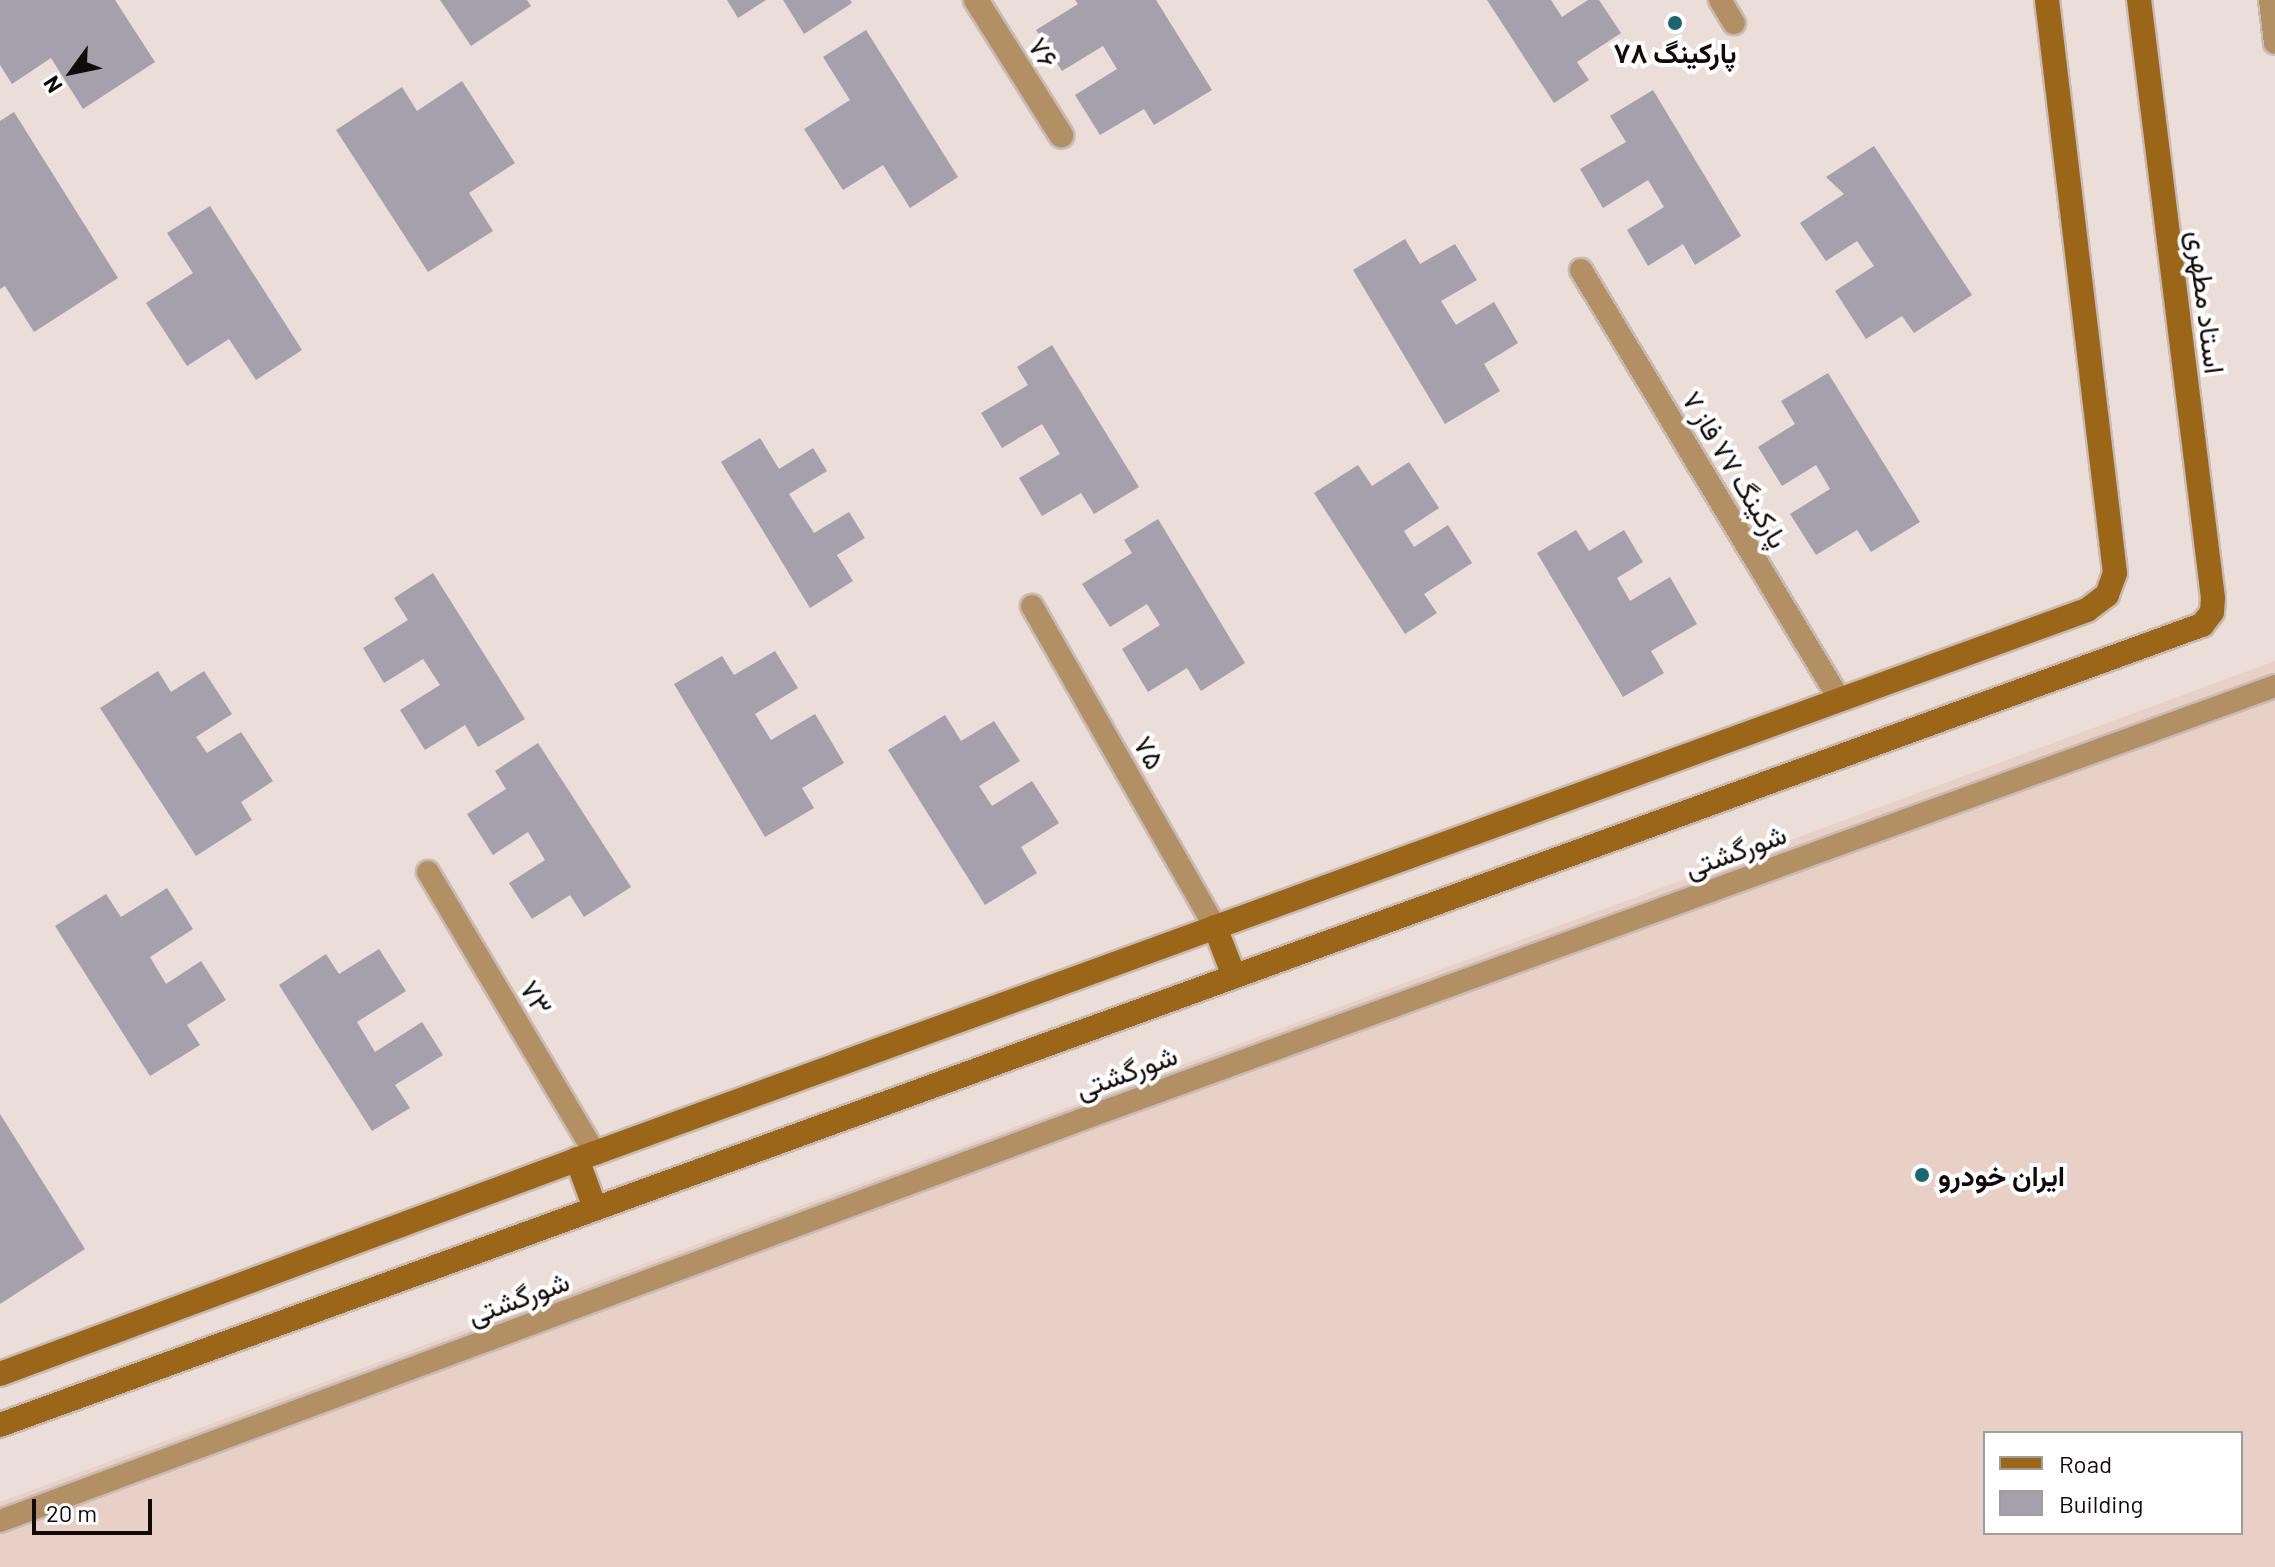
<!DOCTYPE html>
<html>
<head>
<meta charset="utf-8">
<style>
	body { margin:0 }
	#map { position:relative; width:2275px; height:1567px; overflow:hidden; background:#ebddd7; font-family:Barlow,Vazirmatn,sans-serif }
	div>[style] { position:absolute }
	.industrial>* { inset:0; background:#e8d0c6 }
	.building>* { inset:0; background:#a5a0ab }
	.roads { filter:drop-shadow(2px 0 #c8bbb6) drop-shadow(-2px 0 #c8bbb6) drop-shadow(0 2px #c8bbb6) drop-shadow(0 -2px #c8bbb6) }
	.lane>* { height:22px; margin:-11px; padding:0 11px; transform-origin:11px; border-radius:11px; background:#b38f64 }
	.street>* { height:24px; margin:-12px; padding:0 12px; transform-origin:12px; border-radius:12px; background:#b38f64 }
	.secondary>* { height:24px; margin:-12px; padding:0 12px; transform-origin:12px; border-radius:12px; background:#9b6618 }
	.dots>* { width:22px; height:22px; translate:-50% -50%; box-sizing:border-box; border:4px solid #fff; border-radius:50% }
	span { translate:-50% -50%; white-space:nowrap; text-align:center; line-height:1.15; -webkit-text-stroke:8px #fff; paint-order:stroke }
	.street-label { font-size:28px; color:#100b0a }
	.poi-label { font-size:28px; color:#100b0a; font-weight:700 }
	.left { translate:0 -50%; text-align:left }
	.legend { position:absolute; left:1983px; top:1431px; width:260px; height:104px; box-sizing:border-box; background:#fff; border:2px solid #9f9d9d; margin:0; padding:10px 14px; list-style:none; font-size:24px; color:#100b0a }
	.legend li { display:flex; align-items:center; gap:16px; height:40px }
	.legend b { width:40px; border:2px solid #9f9d9d }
	.north { position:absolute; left:32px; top:32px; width:80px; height:80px; -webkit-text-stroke:6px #fff; paint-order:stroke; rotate:237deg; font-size:22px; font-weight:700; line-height:32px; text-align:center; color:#100b0a }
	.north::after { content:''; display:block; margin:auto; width:28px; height:36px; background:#100b0a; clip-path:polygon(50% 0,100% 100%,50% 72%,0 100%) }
	.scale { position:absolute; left:32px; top:1499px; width:120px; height:36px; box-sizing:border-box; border:4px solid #100b0a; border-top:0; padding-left:10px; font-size:24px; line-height:28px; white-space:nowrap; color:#100b0a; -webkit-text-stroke:6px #fff; paint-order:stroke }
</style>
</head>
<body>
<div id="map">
	<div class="industrial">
		<i style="clip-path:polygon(evenodd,2275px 661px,2275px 1567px,0 1567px,0 1502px,2275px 661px,1985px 1433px,2241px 1433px,2241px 1533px,1985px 1533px,1985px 1433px)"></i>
	</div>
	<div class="building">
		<i style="clip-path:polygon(0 0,115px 0,155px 62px,83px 109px,51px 58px,12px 84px,0 65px)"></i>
		<i style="clip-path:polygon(440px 0,527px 0,531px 6px,471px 46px)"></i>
		<i style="clip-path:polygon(727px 0,766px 0,738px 18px)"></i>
		<i style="clip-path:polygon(783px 0,850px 0,852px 3px,804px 34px)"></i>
		<i style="clip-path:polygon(1075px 0,1156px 0,1212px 90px,1154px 125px,1144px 109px,1100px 135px,1075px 95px,1117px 69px,1103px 46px,1062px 71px,1036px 30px,1078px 4px)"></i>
		<i style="clip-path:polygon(1487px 0,1551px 0,1562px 17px,1588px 0,1599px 0,1621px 33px,1577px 62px,1589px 80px,1554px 103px)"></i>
		<i style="clip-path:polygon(866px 30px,958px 177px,910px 208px,883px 165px,843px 190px,804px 129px,850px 100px,823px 57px)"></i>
		<i style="clip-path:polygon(462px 81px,515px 163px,469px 193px,493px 231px,428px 272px,336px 130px,402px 87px,417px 111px)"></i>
		<i style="clip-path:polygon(1653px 90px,1741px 236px,1695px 265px,1683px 244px,1648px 266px,1627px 230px,1664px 207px,1648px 180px,1603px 208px,1580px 169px,1626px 142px,1610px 116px)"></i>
		<i style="clip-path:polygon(14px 112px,118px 278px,34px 332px,5px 286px,0 289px,0 121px)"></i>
		<i style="clip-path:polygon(1874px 146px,1972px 295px,1914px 333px,1902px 316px,1866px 339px,1835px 291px,1874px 266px,1857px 241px,1826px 261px,1800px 223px,1844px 194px,1826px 177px)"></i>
		<i style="clip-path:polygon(210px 206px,302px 350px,256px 380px,229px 339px,187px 366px,146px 303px,193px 273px,167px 233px)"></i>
		<i style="clip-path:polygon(1405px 239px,1420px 264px,1455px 244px,1477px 280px,1441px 301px,1456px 325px,1494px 302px,1518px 343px,1484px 364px,1500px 391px,1445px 424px,1353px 270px)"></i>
		<i style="clip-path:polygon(1052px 345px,1139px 487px,1094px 514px,1081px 493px,1042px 516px,1019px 478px,1060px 454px,1042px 424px,1002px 448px,981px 413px,1028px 385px,1017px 367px)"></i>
		<i style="clip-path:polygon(1828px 373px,1920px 522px,1871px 552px,1857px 530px,1816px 555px,1790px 514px,1830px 489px,1816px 465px,1782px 486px,1758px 447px,1795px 424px,1781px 401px)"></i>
		<i style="clip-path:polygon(760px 438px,779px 469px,813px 448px,827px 471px,789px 494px,814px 533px,849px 512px,865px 538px,837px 555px,853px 581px,810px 608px,721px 462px)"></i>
		<i style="clip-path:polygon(1409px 462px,1439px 508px,1404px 531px,1414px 547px,1448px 525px,1472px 563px,1424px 594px,1437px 613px,1405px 634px,1314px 493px,1358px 465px,1372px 486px)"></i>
		<i style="clip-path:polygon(1158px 519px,1245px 663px,1201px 691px,1187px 668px,1148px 692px,1122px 649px,1160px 625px,1147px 604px,1110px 627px,1082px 584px,1132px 553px,1124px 540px)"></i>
		<i style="clip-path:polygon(1576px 530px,1589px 551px,1624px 530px,1643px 562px,1617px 578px,1630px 601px,1670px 577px,1697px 624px,1651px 651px,1664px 673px,1623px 697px,1537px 553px)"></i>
		<i style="clip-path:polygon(433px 573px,525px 719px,478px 747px,465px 725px,425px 750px,400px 710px,440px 685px,423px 659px,384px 683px,363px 648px,408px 620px,394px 598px)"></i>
		<i style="clip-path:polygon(775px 651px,798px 688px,755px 714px,771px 740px,815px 714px,844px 763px,802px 788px,814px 808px,765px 837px,674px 684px,722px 656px,734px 675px)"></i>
		<i style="clip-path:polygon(158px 671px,171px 692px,204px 671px,232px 714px,196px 737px,207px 753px,241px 732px,273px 781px,241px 802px,252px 820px,196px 856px,100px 708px)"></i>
		<i style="clip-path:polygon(945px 715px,961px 741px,994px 721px,1020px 761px,979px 786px,992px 806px,1032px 781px,1059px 823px,1021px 847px,1037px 873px,985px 905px,888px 750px)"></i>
		<i style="clip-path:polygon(538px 743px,631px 887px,584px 917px,570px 895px,532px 919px,509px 883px,545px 860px,528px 832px,493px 855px,467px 814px,506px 789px,495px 771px)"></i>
		<i style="clip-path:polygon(167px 888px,193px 929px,150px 957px,166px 984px,201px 961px,226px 1000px,187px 1025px,200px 1045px,150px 1076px,55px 926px,106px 894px,121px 917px)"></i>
		<i style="clip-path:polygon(379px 949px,406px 991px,357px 1022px,375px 1052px,422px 1022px,443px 1055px,395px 1085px,410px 1108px,372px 1131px,279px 985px,326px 954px,339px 974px)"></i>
		<i style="clip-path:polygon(0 1114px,85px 1249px,0 1304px)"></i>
	</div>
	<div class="roads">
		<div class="lane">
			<i style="left:1720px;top:0;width:27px;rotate:59deg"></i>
			<i style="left:2270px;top:0;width:43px;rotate:83.4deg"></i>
			<i style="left:1581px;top:270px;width:502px;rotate:58.94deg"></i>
			<i style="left:1032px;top:606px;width:369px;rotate:60.3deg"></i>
			<i style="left:428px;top:872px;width:327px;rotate:59.3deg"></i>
			<i style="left:0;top:1521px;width:1179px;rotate:-20.36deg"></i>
			<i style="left:1105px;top:1111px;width:1245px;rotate:-19.96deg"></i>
		</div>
		<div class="street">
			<i style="left:976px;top:0;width:160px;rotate:57.8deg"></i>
		</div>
		<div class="secondary">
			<i style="left:1215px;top:927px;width:53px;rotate:68.8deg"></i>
			<i style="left:577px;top:1159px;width:52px;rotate:69.8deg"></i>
			<i style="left:0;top:1374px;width:635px;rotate:-20.38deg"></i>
			<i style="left:595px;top:1153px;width:1588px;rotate:-20deg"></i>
			<i style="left:2087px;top:610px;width:25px;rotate:-37deg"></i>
			<i style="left:2107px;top:595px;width:23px;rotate:-70deg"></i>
			<i style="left:2115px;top:573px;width:577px;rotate:-96.77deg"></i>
			<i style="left:0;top:1425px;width:2343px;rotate:-19.97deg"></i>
			<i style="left:2202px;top:625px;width:16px;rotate:-52deg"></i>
			<i style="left:2212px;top:612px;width:14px;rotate:-86deg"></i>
			<i style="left:2213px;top:598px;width:603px;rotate:-97.05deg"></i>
		</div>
	</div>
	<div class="dots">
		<i style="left:1675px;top:23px;background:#1c6671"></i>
		<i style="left:1922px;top:1175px;background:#1c6671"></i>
	</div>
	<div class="street-label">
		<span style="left:1044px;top:52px;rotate:58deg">۷۶</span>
		<span style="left:2207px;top:302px;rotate:83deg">استاد مطهری</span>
		<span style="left:1736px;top:469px;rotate:59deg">پارکینگ ۷۷ فاز ۷</span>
		<span style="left:1150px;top:752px;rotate:60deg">۷۵</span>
		<span style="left:1735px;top:850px;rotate:-20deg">شورگشتی</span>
		<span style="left:537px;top:997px;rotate:59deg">۷۳</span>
		<span style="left:1126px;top:1071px;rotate:-20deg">شورگشتی</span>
		<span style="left:518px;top:1297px;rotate:-20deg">شورگشتی</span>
	</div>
	<div class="poi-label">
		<span style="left:1675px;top:52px">پارکینگ ۷۸</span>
		<span class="left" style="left:1938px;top:1175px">ایران خودرو</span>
	</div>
	<ul class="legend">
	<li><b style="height:10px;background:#9b6618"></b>Road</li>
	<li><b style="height:22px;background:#a5a0ab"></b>Building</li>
	</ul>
	<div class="north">N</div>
	<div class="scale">20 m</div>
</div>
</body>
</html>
